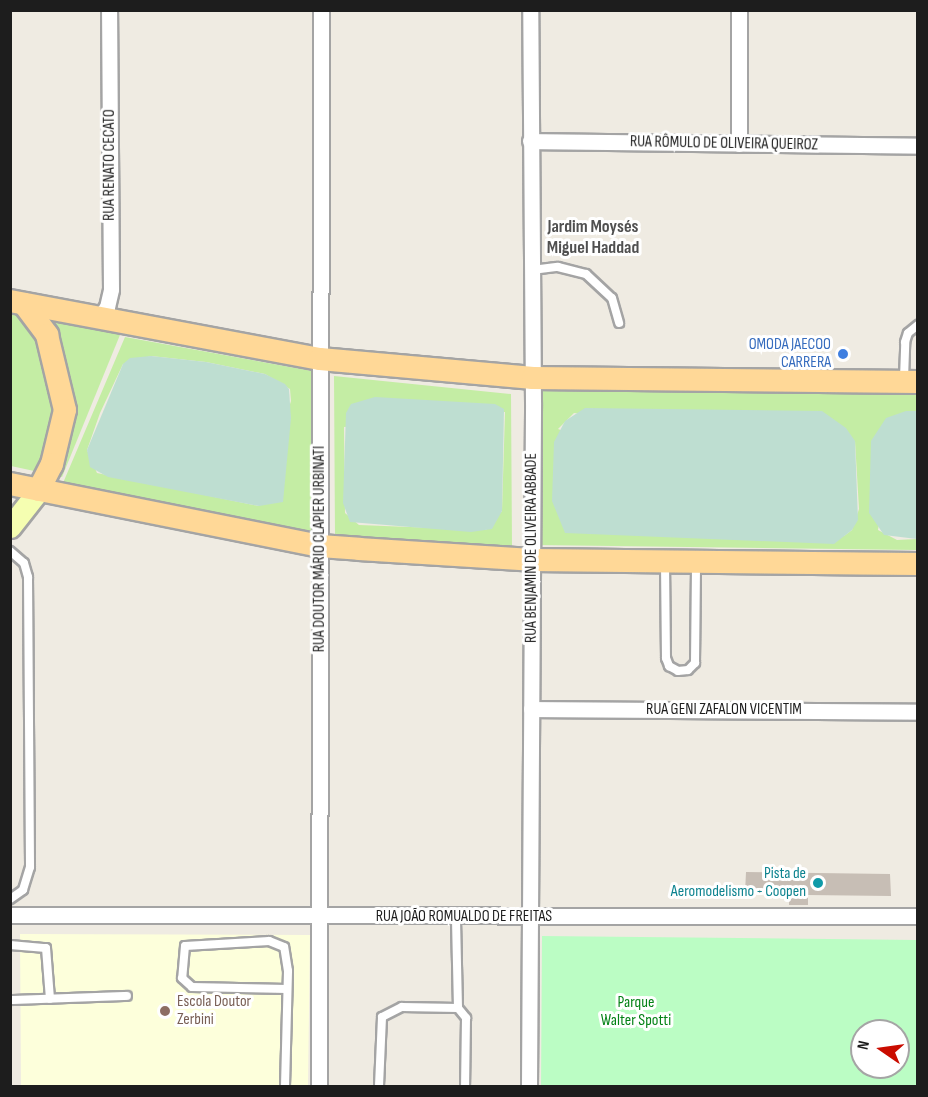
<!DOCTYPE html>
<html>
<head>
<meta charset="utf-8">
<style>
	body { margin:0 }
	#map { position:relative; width:928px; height:1097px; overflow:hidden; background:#efebe2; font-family:"Sofia Sans Condensed",sans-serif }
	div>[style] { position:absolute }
	.education>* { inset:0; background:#fdffdb }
	.grass>* { inset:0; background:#c4eda4 }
	.wetland>* { inset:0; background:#beded1 }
	.park>* { inset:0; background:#bbfdc4 }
	.building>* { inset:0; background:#c7beb5 }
	.roads { filter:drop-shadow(2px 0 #a4a4a4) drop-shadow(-2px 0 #a4a4a4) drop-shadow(0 2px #a4a4a4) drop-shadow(0 -2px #a4a4a4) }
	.lane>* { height:8px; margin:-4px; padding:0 4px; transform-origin:4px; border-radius:4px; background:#fff }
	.street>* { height:15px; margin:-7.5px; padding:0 7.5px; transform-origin:7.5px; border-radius:7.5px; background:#fff }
	.secondary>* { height:21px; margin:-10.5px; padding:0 10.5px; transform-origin:10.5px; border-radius:10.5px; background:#f5feb1 }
	.primary>* { height:22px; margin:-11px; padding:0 11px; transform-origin:11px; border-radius:11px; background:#ffd897 }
	.dots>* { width:16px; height:16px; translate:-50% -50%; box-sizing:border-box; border:3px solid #fff; border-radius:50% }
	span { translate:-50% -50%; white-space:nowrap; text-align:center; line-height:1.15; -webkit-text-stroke:6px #fff; paint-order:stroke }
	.street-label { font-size:16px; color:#1d1d1d }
	.shop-label { font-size:16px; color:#366cbe }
	.right { translate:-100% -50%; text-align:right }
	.culture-label { font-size:16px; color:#0d838f }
	.education-label { font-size:16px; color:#785e54 }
	.left { translate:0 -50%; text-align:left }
	.park-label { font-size:16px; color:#048216 }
	.neighbourhood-label { font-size:18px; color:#505050; font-weight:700 }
	.frame { position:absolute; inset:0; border:12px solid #1d1d1d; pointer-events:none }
	.north { position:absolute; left:850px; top:1019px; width:60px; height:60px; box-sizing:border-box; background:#fff; border:2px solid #a5a5a5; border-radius:50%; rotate:283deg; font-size:16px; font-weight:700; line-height:24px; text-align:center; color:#1d1d1d }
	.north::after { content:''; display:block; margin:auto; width:21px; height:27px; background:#ca0c00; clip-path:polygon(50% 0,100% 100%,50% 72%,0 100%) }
</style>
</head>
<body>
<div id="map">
	<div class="education">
		<i style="clip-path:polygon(20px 934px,310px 935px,308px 1086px,21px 1086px)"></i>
	</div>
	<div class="grass">
		<i style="clip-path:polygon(11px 307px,122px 330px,62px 477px,11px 466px)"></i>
		<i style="clip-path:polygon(evenodd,125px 337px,312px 371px,316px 536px,63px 483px,125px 337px,151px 356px,206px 362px,265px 374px,290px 389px,291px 401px,259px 506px,97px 473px,87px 450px,100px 413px,123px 364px,151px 356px)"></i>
		<i style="clip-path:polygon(evenodd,334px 376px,511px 394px,512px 547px,397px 545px,335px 536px,334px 376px,505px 412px,502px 511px,486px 530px,359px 525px,345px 513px,344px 427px,505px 412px)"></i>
		<i style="clip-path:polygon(evenodd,542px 391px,917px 393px,917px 411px,897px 415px,878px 530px,897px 540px,917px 539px,917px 550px,537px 545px,542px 391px,574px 413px,855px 441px,859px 509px,852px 530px,844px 536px,558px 429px,574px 413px)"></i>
	</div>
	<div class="wetland">
		<i style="clip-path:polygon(151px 356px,206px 362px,265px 374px,285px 384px,289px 389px,291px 418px,283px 502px,259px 506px,108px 477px,90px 467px,87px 450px,123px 364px,130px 358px)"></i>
		<i style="clip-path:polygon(375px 397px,495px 404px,504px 409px,502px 511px,492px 529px,471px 532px,350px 522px,343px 503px,346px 413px,351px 404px)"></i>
		<i style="clip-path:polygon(585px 408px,822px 411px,846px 428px,855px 441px,858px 520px,852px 530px,834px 544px,565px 533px,552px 501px,554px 442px,565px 421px)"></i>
		<i style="clip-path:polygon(906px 411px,917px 411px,917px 539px,884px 535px,869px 513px,871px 441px,886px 418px)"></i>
	</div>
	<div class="park">
		<i style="clip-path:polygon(evenodd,542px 936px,917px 940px,917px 1086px,541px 1086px,542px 936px,862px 1031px,898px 1031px,898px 1067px,862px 1067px,862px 1031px)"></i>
	</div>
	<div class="building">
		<i style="clip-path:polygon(746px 872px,890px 874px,891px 896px,808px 895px,808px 905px,789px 905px,789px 893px,745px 893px)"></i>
	</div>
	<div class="roads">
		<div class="lane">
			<i style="left:532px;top:270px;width:26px;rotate:-7deg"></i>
			<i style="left:558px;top:267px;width:29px;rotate:14deg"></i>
			<i style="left:586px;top:274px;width:35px;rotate:43deg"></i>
			<i style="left:612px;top:298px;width:26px;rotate:74deg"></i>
			<i style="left:904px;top:379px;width:37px;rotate:-88deg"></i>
			<i style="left:905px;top:342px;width:9px;rotate:-72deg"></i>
			<i style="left:908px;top:333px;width:13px;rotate:-39deg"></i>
			<i style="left:10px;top:551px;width:18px;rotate:41deg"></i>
			<i style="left:24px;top:563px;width:15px;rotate:74deg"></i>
			<i style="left:28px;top:577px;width:290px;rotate:89.6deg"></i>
			<i style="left:30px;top:867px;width:24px;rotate:107deg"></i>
			<i style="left:23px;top:890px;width:16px;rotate:145deg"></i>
			<i style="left:665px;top:563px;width:95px;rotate:89.4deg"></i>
			<i style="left:666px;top:658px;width:9px;rotate:69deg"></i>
			<i style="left:669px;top:666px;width:10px;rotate:29deg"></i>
			<i style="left:678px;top:671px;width:10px;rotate:-6deg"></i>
			<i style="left:688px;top:670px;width:10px;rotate:-45deg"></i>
			<i style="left:695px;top:663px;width:98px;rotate:-89.4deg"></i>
			<i style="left:10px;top:945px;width:36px;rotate:5deg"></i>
			<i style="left:46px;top:948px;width:51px;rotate:85.5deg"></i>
			<i style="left:10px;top:1000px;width:117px;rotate:-2deg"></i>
			<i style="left:458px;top:1008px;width:13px;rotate:51deg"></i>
			<i style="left:466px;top:1018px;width:68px;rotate:90.8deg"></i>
			<i style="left:285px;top:1086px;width:115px;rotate:-88.5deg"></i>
			<i style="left:288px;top:971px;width:24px;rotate:-99deg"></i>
			<i style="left:284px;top:947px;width:16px;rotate:-158deg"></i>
			<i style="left:269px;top:941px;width:84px;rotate:176.6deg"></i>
			<i style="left:185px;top:946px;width:32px;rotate:95deg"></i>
			<i style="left:182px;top:978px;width:13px;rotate:42deg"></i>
			<i style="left:192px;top:987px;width:95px;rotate:1.2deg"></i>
			<i style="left:379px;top:1086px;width:69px;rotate:-87.5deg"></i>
			<i style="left:382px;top:1017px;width:22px;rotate:-27deg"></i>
			<i style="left:402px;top:1007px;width:56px;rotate:1deg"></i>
			<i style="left:458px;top:1008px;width:91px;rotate:-91.3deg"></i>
		</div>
		<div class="street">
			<i style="left:530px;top:141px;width:388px;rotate:0.7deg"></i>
			<i style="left:739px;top:144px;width:134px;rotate:-90deg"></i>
			<i style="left:99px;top:317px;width:13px;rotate:-51deg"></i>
			<i style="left:107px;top:307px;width:18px;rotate:-77deg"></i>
			<i style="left:111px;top:289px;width:279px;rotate:-90.4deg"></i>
			<i style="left:531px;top:709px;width:387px;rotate:0.4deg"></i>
			<i style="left:10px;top:915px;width:908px;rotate:0.06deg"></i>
			<i style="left:319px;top:1086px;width:1076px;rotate:-89.89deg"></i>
			<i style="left:529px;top:1086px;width:684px;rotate:-89.66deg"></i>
			<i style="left:533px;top:402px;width:392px;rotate:-90.4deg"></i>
		</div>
		<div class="secondary">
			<i style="left:10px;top:527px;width:47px;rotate:-51.9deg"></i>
		</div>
		<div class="primary">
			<i style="left:10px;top:301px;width:315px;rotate:10.6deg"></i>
			<i style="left:320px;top:359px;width:214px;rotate:5.1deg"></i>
			<i style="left:533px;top:378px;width:385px;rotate:0.6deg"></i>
			<i style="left:24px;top:304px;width:39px;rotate:53deg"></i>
			<i style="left:47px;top:335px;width:77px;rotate:76.5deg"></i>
			<i style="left:65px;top:410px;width:56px;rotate:103.5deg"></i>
			<i style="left:52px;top:464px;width:29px;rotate:117deg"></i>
			<i style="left:10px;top:484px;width:316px;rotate:11.3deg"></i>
			<i style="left:320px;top:546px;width:39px;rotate:4deg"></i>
			<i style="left:359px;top:549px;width:173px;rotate:3.6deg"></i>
			<i style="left:532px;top:560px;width:386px;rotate:0.6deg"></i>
		</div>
	</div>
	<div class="dots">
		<i style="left:843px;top:354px;background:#3f7fe0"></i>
		<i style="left:818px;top:883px;background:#0f9aa8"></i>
		<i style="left:165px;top:1011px;background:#8d6e63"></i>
	</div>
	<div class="street-label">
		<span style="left:724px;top:144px;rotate:1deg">RUA RÔMULO DE OLIVEIRA QUEIROZ</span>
		<span style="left:110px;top:165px;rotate:-90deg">RUA RENATO CECATO</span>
		<span style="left:532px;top:548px;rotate:-90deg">RUA BENJAMIN DE OLIVEIRA ABBADE</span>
		<span style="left:320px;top:549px;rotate:-90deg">RUA DOUTOR MÁRIO CLAPIER URBINATI</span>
		<span style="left:724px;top:710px">RUA GENI ZAFALON VICENTIM</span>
		<span style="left:464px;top:917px">RUA JOÃO ROMUALDO DE FREITAS</span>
	</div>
	<div class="shop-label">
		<span class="right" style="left:831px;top:354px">OMODA JAECOO<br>CARRERA</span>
	</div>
	<div class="culture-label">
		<span class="right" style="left:806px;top:883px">Pista de<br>Aeromodelismo - Coopen</span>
	</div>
	<div class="education-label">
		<span class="left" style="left:177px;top:1011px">Escola Doutor<br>Zerbini</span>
	</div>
	<div class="park-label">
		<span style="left:636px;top:1012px">Parque<br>Walter Spotti</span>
	</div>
	<div class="neighbourhood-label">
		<span style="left:593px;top:238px">Jardim Moysés<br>Miguel Haddad</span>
	</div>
	<div class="frame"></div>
	<div class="north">N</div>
</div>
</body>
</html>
